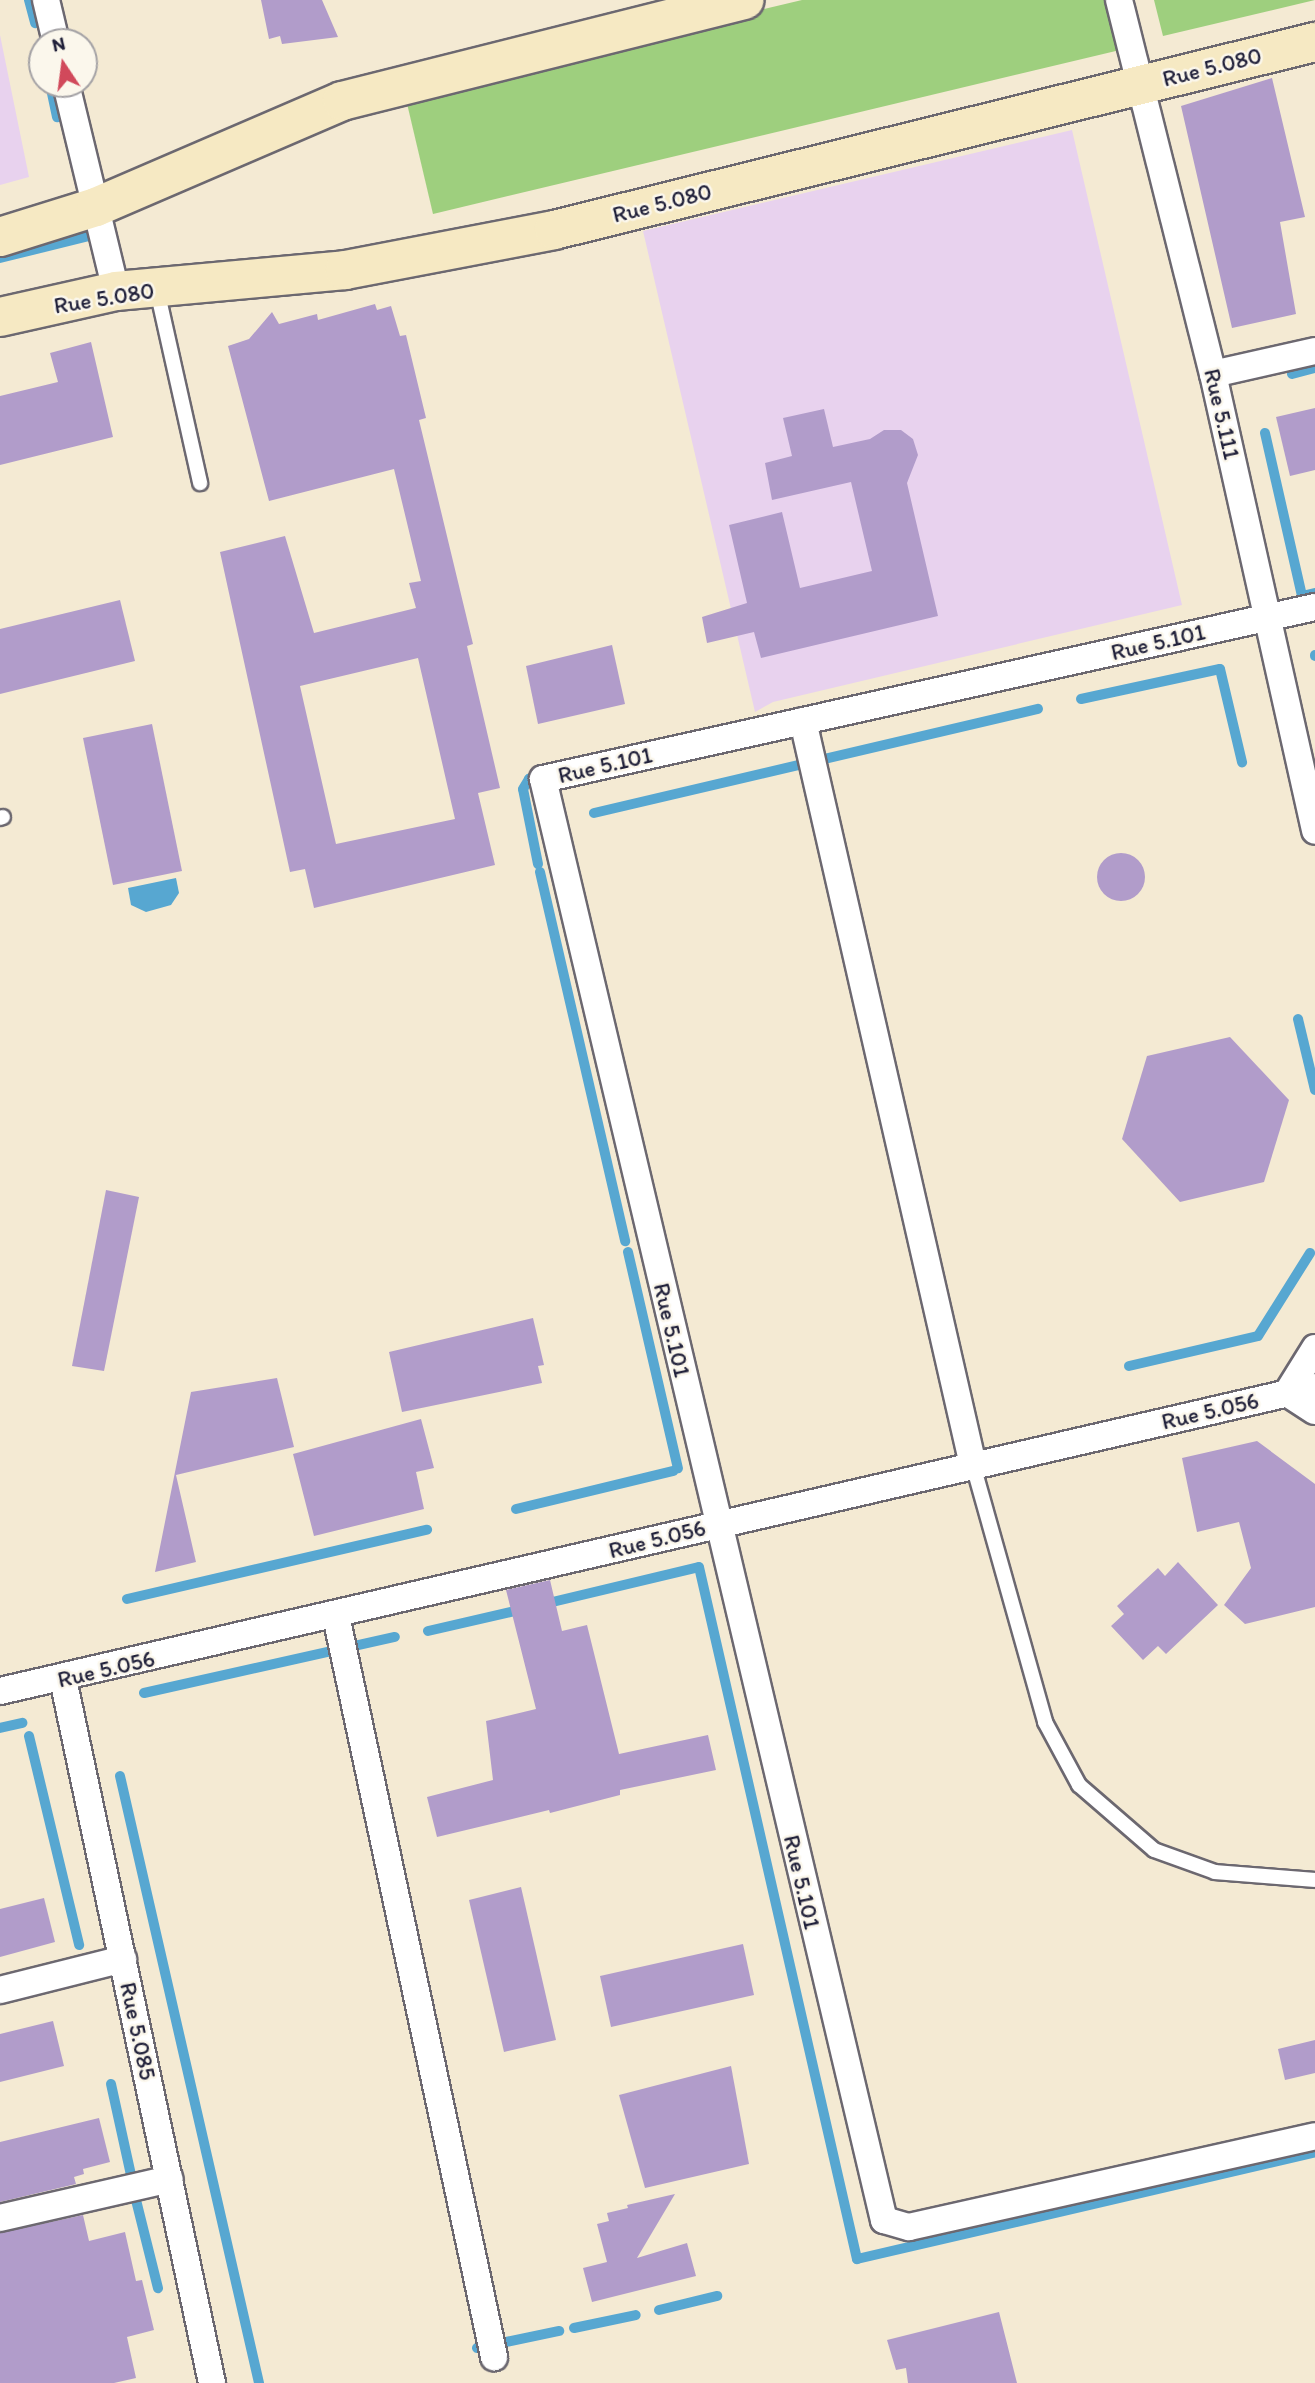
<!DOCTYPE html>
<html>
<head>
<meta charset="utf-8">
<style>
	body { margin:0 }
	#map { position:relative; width:1315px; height:2383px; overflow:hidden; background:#f4ead3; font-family:Itim,sans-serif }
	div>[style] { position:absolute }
	.built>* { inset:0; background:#e8d2ee }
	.green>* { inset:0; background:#9ecf7e }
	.water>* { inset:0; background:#57a7d1 }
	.stream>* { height:10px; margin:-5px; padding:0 5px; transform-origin:5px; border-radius:5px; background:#57a7d1 }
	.building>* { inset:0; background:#b19cca }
	.round { border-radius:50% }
	.roads { filter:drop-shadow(2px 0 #6c6870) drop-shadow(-2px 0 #6c6870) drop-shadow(0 2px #6c6870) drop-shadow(0 -2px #6c6870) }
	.service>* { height:14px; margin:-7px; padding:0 7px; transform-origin:7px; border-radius:7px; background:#fff }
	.minor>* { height:26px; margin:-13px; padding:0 13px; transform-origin:13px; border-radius:13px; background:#fff }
	.secondary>* { height:38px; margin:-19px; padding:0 19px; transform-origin:19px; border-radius:19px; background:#f6e9c3 }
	span { translate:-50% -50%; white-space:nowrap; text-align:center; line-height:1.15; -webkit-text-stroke:5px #fbf7ec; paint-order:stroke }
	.street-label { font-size:23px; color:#22223b }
	.north { position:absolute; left:28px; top:28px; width:70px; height:70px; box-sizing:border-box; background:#fbf7ec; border:2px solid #a4a2a5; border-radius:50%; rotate:347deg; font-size:19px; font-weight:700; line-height:28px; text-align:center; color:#22223b }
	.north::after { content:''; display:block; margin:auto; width:24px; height:32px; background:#d1495b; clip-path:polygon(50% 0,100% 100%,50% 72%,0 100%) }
</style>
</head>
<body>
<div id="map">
	<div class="built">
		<i style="clip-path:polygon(0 35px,29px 177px,0 185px)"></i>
		<i style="clip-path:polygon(1072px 130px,1182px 605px,773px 702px,755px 712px,643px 231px)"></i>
	</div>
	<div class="green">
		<i style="clip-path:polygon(802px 0,1108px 0,1120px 50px,433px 214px,405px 95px)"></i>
		<i style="clip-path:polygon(1154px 0,1315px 0,1163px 36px)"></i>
	</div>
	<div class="water">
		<i style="clip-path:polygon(176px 878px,179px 893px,171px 905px,146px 912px,131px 905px,128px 888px)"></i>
	</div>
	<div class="stream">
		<i style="left:29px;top:0;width:24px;rotate:75deg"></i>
		<i style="left:50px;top:84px;width:34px;rotate:78deg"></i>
		<i style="left:0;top:258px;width:96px;rotate:-13.9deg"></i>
		<i style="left:1292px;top:374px;width:24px;rotate:-15deg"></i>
		<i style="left:1265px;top:433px;width:167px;rotate:77.2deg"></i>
		<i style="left:1302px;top:596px;width:13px;rotate:-13deg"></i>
		<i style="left:1315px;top:655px;width:1px;rotate:90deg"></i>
		<i style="left:1081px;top:699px;width:142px;rotate:-12.2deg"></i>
		<i style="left:1220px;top:669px;width:96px;rotate:76.7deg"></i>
		<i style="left:594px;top:813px;width:456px;rotate:-13.2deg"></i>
		<i style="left:538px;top:864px;width:76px;rotate:-101.3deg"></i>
		<i style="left:523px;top:789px;width:12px;rotate:-59deg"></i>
		<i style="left:529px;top:779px;width:13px;rotate:-13deg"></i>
		<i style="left:540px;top:872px;width:379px;rotate:77deg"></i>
		<i style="left:1298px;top:1019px;width:73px;rotate:76.5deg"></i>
		<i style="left:628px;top:1252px;width:222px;rotate:77deg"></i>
		<i style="left:1129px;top:1366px;width:132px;rotate:-13.1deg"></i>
		<i style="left:1258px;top:1336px;width:98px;rotate:-57.9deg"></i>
		<i style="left:516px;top:1509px;width:162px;rotate:-13.6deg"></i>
		<i style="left:127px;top:1599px;width:308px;rotate:-13deg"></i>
		<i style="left:544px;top:1604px;width:159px;rotate:-13.4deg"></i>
		<i style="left:699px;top:1567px;width:710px;rotate:77.14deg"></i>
		<i style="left:857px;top:2259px;width:470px;rotate:-13.1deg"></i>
		<i style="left:428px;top:1631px;width:98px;rotate:-13deg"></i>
		<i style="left:144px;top:1693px;width:257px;rotate:-12.6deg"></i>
		<i style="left:0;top:1728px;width:23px;rotate:-13deg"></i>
		<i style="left:29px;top:1736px;width:215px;rotate:76.5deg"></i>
		<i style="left:120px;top:1776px;width:623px;rotate:77.1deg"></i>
		<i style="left:111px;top:2084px;width:93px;rotate:77.6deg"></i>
		<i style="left:136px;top:2200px;width:91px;rotate:76deg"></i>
		<i style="left:659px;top:2310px;width:60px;rotate:-13.6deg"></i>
		<i style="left:574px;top:2328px;width:63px;rotate:-11.8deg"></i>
		<i style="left:477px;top:2348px;width:84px;rotate:-11.7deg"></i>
	</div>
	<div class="building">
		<i style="clip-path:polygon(261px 0,322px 0,338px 37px,282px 44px,280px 36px,269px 39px)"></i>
		<i style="clip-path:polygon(1272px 78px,1305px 217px,1280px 222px,1296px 314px,1232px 328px,1181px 106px)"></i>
		<i style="clip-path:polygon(evenodd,375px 304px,377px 310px,391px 306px,400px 336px,406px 335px,426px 418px,419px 420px,473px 644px,467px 646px,500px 788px,478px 793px,495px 865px,314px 908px,305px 869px,290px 872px,220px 552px,285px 536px,314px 633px,416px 608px,409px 583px,421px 581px,394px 469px,269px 501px,228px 346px,249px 339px,272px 312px,279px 324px,317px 314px,318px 320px,375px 304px,418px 658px,455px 819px,336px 844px,300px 686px,418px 658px)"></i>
		<i style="clip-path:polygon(91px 342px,113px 437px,0 465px,0 396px,58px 382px,50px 353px)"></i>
		<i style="clip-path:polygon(1315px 408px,1315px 470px,1290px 476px,1276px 417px)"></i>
		<i style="clip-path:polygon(824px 409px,833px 447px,870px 439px,884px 430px,901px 430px,913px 439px,918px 455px,907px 483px,938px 616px,761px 658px,754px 632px,707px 643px,702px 617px,747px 603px,729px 525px,782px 512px,800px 588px,872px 571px,851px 482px,772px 500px,765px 463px,792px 456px,783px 418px)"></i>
		<i style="clip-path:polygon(120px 600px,135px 661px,0 694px,0 629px)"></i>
		<i style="clip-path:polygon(612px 645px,625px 704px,538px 724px,526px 666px)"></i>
		<i style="clip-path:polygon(152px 724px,182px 871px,113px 885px,83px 738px)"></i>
		<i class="round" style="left:1097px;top:853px;width:48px;height:48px"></i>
		<i style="clip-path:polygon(1230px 1037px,1289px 1100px,1264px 1182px,1180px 1202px,1122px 1139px,1147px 1056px)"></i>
		<i style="clip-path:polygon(106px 1190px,139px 1197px,104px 1371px,72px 1366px)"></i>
		<i style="clip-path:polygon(533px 1318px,544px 1365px,538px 1366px,542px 1383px,402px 1412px,389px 1352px)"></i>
		<i style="clip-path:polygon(277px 1378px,294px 1447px,176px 1475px,196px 1562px,155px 1572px,191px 1392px)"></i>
		<i style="clip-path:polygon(421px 1419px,434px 1468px,416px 1472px,424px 1509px,314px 1536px,293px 1454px)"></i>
		<i style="clip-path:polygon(1257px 1441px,1315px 1484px,1315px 1607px,1245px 1624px,1224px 1605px,1251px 1568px,1239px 1522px,1197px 1532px,1182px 1458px)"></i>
		<i style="clip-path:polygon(1178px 1562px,1218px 1605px,1166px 1654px,1158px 1646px,1143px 1660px,1111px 1626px,1124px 1614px,1117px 1606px,1158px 1568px,1165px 1576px)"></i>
		<i style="clip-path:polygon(550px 1580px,562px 1631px,587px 1625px,619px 1754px,708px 1735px,716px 1770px,620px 1790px,620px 1795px,550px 1813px,549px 1810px,437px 1837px,427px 1797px,493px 1780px,486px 1721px,536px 1709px,506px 1590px)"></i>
		<i style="clip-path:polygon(521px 1887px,556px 2040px,504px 2052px,469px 1900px)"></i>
		<i style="clip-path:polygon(44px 1898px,55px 1942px,0 1957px,0 1909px)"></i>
		<i style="clip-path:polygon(743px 1944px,754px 1995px,611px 2027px,600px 1976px)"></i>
		<i style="clip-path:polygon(53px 2021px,64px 2066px,0 2082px,0 2034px)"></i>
		<i style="clip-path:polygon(1315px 2040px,1315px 2073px,1285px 2080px,1278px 2049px)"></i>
		<i style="clip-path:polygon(731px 2066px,749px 2164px,645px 2188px,619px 2095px)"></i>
		<i style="clip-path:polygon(99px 2118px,110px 2162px,83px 2169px,84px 2174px,74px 2177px,76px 2184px,0 2202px,0 2142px)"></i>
		<i style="clip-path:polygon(675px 2194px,637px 2258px,687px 2243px,696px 2276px,592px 2302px,583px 2268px,607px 2262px,597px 2224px,609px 2221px,607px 2213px,628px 2208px,627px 2205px)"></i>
		<i style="clip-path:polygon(83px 2215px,89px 2241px,125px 2232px,136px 2281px,142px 2280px,154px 2330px,127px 2337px,136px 2378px,114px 2383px,0 2383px,0 2233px)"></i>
		<i style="clip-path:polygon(999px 2312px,1017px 2383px,908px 2383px,906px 2368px,896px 2370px,887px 2340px)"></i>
	</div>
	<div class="roads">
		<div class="service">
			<i style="left:157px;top:290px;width:198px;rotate:77.4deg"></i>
			<i style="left:0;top:818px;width:3px;rotate:-18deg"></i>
			<i style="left:973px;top:1465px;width:267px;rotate:74.3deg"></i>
			<i style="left:1045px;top:1722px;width:72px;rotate:61.6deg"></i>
			<i style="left:1079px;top:1785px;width:99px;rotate:40.9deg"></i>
			<i style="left:1154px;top:1850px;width:65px;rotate:19.8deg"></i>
			<i style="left:1215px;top:1872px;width:100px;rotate:4.6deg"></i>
		</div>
		<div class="minor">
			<i style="left:46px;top:0;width:43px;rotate:76.6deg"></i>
			<i style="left:1119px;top:0;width:386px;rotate:75.9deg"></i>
			<i style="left:1213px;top:374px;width:468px;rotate:77.4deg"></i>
			<i style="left:66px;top:84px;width:213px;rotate:76.4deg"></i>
			<i style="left:1213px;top:374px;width:105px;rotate:-12.7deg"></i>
			<i style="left:1315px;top:607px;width:791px;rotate:167.44deg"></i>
			<i style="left:543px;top:779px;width:1481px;rotate:76.69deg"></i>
			<i style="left:884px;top:2220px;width:26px;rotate:16deg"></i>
			<i style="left:909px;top:2227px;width:416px;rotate:-12.6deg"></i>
			<i style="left:803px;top:721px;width:763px;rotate:77.13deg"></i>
			<i style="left:1315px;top:1348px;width:53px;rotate:121.9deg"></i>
			<i style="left:1287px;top:1393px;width:33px;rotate:33deg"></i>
			<i style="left:336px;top:1616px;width:758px;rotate:77.96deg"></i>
			<i style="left:63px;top:1679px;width:720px;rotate:78.05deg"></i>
			<i style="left:0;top:1691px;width:1350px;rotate:-13.02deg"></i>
			<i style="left:0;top:1990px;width:127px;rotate:-14.1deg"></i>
			<i style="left:0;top:2218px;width:174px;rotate:-12.9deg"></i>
		</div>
		<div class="secondary">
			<i style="left:0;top:237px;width:101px;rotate:-17.4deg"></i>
			<i style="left:96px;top:207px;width:268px;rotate:-23.3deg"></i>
			<i style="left:342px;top:101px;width:415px;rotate:-14.1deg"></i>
			<i style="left:0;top:317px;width:119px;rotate:-12.6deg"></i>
			<i style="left:116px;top:291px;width:230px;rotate:-5.2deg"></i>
			<i style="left:345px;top:270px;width:213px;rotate:-10.8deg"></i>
			<i style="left:554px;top:230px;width:784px;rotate:-13.88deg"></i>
		</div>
	</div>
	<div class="street-label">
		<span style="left:1212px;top:67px;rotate:-14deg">Rue 5.080</span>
		<span style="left:662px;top:203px;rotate:-14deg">Rue 5.080</span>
		<span style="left:104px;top:298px;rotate:-9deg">Rue 5.080</span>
		<span style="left:1222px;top:414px;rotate:77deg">Rue 5.111</span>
		<span style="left:1158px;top:642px;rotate:-13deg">Rue 5.101</span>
		<span style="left:605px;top:765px;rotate:-13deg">Rue 5.101</span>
		<span style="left:672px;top:1330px;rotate:77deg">Rue 5.101</span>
		<span style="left:1210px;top:1411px;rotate:-13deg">Rue 5.056</span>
		<span style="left:657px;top:1539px;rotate:-14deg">Rue 5.056</span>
		<span style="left:106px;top:1669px;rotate:-13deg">Rue 5.056</span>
		<span style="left:802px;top:1882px;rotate:77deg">Rue 5.101</span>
		<span style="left:138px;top:2031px;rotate:78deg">Rue 5.085</span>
	</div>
	<div class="north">N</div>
</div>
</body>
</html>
